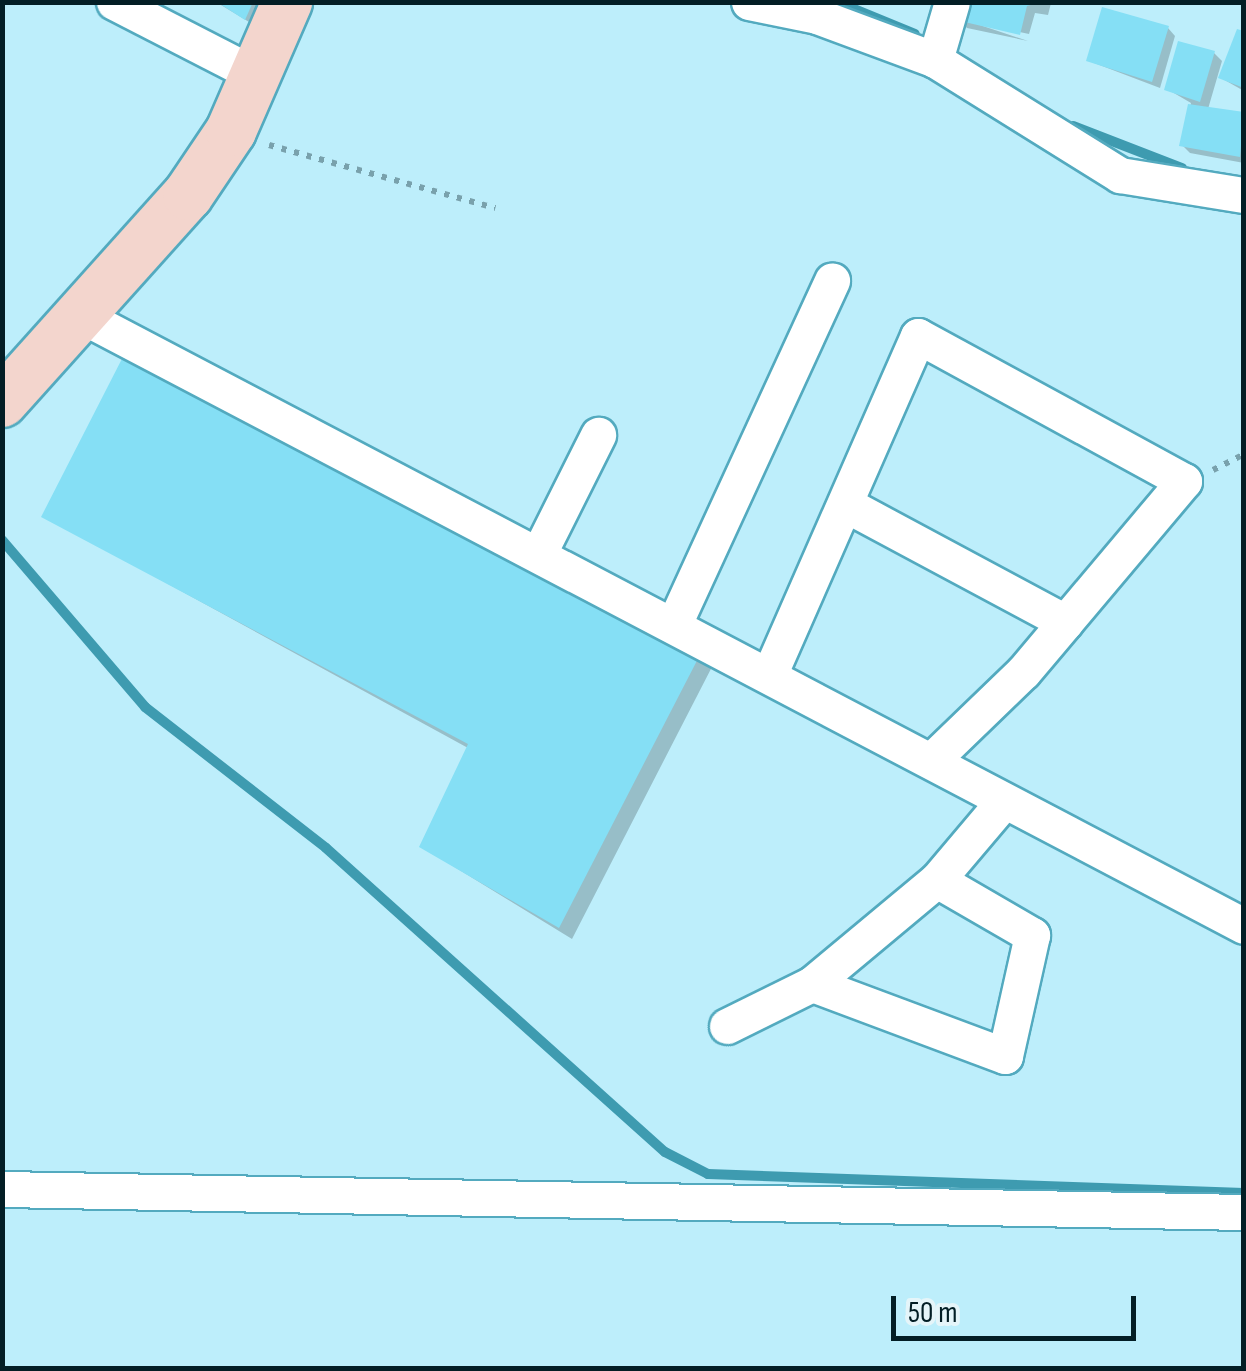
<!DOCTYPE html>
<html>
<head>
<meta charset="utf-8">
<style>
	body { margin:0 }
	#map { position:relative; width:1246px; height:1371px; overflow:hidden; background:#bdeefb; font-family:"Sofia Sans Condensed",sans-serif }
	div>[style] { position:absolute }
	.shadow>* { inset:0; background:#0003 }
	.stream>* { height:10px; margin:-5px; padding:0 5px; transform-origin:5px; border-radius:5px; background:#3e9bb0 }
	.building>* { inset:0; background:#85dff5 }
	.path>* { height:6px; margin-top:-3px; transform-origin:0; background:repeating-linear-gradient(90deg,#79a1ac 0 5px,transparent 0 13px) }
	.roads { filter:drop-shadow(2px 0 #53aabf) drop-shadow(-2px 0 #53aabf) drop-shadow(0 2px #53aabf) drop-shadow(0 -2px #53aabf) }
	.street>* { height:35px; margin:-17.5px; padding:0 17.5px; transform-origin:17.5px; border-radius:17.5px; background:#fff }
	.secondary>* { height:50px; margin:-25px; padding:0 25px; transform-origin:25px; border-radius:25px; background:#f3d5cd }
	span { translate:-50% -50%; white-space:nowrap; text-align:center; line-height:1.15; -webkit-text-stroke:8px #e5f5f9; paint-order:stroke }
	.frame { position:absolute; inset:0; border:5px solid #031e25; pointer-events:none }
	.scale { position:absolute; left:891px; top:1296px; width:245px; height:45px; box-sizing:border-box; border:5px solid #031e25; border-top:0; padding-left:12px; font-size:30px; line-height:35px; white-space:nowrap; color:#031e25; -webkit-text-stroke:8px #e5f5f9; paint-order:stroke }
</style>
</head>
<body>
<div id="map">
	<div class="shadow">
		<i style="clip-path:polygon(216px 2px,264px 2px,254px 25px)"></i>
		<i style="clip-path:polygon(963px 2px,1051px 3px,1048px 15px,1035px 13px,1029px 34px,965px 20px,1028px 41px,967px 28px,959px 20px)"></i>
		<i style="clip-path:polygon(1168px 28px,1175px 36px,1160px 88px,1089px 61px)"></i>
		<i style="clip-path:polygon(1244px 33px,1244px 91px,1221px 78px)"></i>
		<i style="clip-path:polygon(1214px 53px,1222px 61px,1208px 109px,1244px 114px,1244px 163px,1190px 153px,1182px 145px,1191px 103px,1167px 89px)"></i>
		<i style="clip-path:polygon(129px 350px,714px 663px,572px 939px,422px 847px,468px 748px,44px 516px)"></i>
	</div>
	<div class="stream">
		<i style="left:837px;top:2px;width:84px;rotate:22.3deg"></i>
		<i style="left:1073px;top:126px;width:117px;rotate:21.1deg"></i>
		<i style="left:2px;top:540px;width:220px;rotate:49.4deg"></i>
		<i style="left:145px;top:707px;width:229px;rotate:37.9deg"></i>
		<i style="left:326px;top:848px;width:455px;rotate:41.9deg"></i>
		<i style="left:665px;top:1152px;width:48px;rotate:27.1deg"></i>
		<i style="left:708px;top:1174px;width:536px;rotate:2.03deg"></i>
	</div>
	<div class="building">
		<i style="clip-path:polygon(217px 2px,253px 2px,245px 20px)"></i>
		<i style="clip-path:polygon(961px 2px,1042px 2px,1027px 6px,1020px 35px,956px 20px)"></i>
		<i style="clip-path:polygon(1102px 7px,1169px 26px,1152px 82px,1086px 61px)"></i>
		<i style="clip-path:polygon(1237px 29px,1244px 31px,1244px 88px,1218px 78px)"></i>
		<i style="clip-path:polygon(1178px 41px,1215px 51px,1200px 102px,1164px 90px)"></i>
		<i style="clip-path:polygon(1188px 104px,1244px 112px,1240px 157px,1179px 146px)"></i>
		<i style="clip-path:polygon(128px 347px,703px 649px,559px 928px,419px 847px,468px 744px,41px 517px)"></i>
	</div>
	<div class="path">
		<i style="left:269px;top:145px;width:235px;rotate:15.6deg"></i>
		<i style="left:1213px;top:470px;width:35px;rotate:-27deg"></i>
	</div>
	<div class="roads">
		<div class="street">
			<i style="left:114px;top:2px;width:162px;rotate:27.2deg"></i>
			<i style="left:749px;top:2px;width:69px;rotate:11.6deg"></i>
			<i style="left:817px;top:16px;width:126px;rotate:20.4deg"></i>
			<i style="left:935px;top:60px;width:218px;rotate:31.9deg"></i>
			<i style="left:1120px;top:175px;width:126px;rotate:9.2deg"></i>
			<i style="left:935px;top:60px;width:60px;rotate:-73.7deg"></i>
			<i style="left:84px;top:317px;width:1310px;rotate:27.7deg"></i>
			<i style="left:845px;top:504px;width:250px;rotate:28.2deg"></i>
			<i style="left:540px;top:551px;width:130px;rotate:-63.4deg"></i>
			<i style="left:675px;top:622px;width:376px;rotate:-65.3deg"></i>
			<i style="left:770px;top:673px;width:368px;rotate:-66.3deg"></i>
			<i style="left:918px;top:336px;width:303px;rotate:28.6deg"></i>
			<i style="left:1184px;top:481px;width:250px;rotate:130.1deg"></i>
			<i style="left:1023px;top:672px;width:125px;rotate:136deg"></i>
			<i style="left:937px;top:880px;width:110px;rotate:30.1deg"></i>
			<i style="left:1032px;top:935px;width:124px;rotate:102.6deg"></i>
			<i style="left:1005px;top:1056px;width:206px;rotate:-159.5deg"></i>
			<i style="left:812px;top:984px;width:163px;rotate:-39.8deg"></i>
			<i style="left:937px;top:880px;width:102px;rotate:-49.8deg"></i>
			<i style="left:727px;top:1026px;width:95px;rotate:-26.3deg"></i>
			<i style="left:2px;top:1189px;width:1242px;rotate:1.06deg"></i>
		</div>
		<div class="secondary">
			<i style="left:2px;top:402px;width:278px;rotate:-48.1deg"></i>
			<i style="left:188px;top:195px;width:77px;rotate:-56.1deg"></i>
			<i style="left:231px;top:131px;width:141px;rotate:-66.5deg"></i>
		</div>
	</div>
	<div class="frame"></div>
	<div class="scale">50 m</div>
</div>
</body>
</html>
